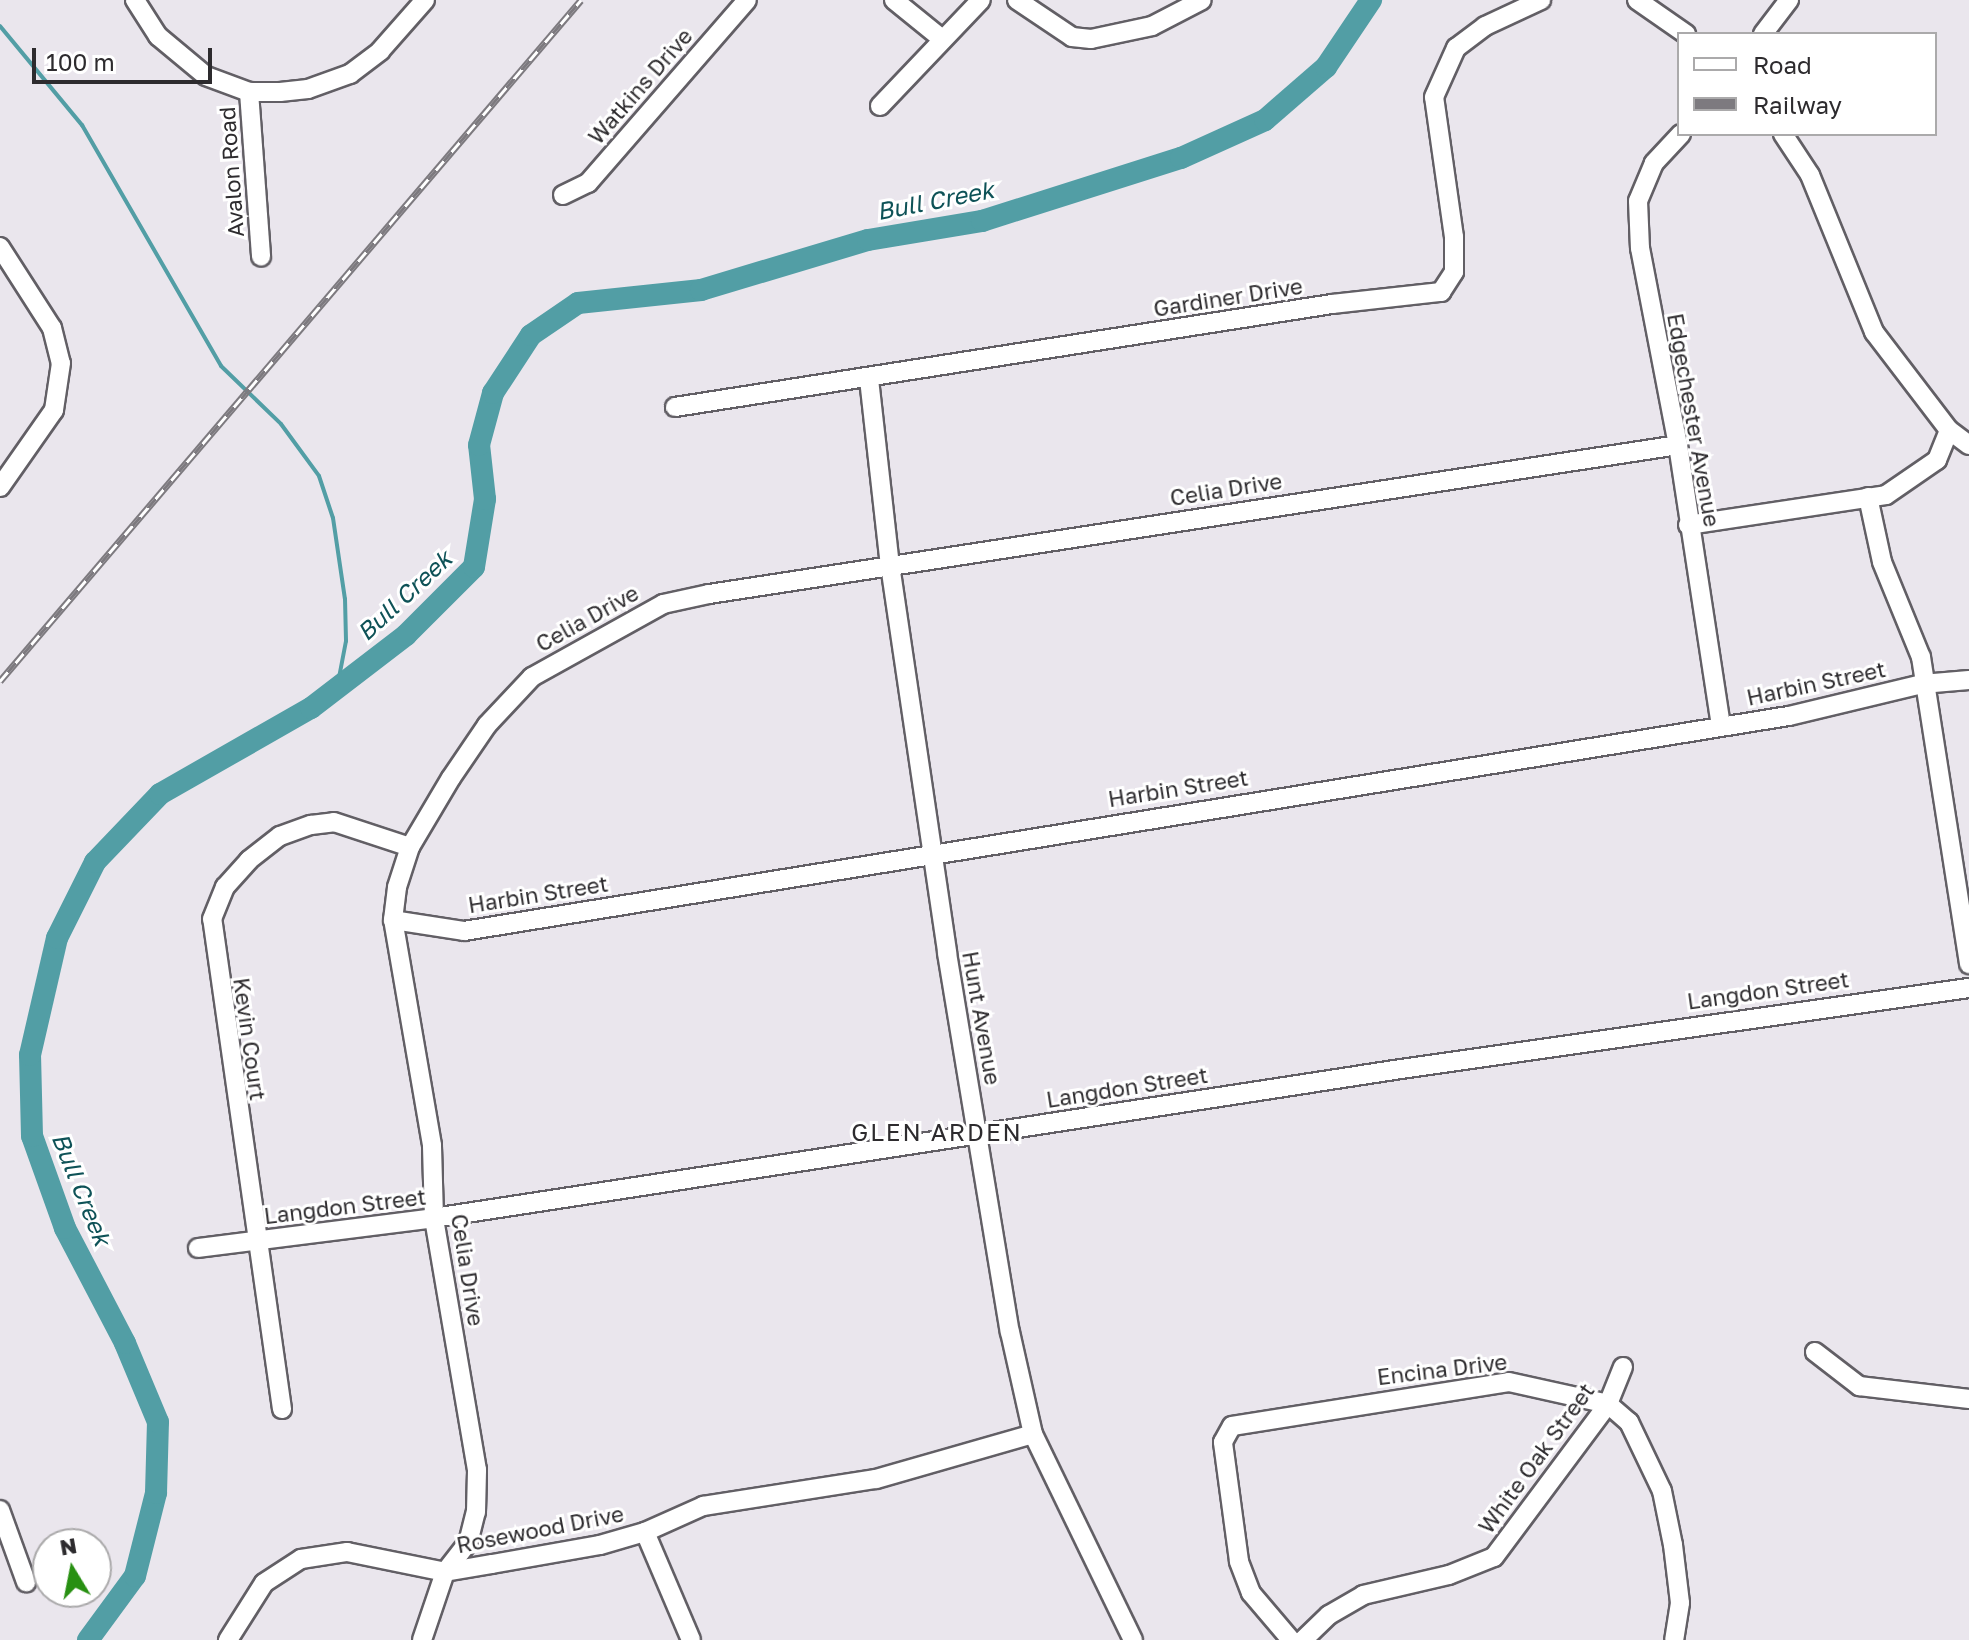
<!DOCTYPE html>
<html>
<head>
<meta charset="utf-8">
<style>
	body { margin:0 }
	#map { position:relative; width:1969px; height:1640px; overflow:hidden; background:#eae6ed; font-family:"Golos Text",sans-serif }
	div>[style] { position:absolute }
	.stream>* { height:4px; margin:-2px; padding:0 2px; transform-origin:2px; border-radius:2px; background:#529ea5 }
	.river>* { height:22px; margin:-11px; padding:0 11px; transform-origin:11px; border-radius:11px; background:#529ea5 }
	.roads { filter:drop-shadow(2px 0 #625f65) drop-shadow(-2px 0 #625f65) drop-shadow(0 2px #625f65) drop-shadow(0 -2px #625f65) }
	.minor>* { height:18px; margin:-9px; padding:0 9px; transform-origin:9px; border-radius:9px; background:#fff }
	.rail>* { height:7px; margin-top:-3.5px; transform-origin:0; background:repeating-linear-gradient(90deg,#fff 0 12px,#7d7a7f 0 24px); box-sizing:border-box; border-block:2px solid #7d7a7f }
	span { translate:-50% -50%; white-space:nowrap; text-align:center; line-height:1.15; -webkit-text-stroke:6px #fff; paint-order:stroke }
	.street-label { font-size:22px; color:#2d2b2e }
	.water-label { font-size:24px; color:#0e5257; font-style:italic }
	.neighbourhood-label { font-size:24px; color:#2d2b2e; letter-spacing:2px }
	.legend { position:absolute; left:1677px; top:32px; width:260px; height:104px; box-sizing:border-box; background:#fff; border:2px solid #abaaab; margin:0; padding:10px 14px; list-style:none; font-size:24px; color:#2d2b2e }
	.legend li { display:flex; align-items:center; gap:16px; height:40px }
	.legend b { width:40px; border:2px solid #abaaab }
	.north { position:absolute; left:32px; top:1528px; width:80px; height:80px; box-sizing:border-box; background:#fff; border:2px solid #abaaab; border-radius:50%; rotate:350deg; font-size:22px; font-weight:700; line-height:32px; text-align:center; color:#2d2b2e }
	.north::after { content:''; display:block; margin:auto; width:28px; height:36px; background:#289012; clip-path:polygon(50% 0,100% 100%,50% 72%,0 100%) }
	.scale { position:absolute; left:32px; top:48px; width:180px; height:36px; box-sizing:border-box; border:4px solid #2d2b2e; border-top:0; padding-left:10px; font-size:24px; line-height:28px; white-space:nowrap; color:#2d2b2e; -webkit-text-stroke:6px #fff; paint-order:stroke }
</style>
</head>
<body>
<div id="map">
	<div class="stream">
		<i style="left:0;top:26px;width:129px;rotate:50.4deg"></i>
		<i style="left:82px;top:125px;width:278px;rotate:60deg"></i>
		<i style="left:221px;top:366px;width:83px;rotate:44deg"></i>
		<i style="left:281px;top:424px;width:64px;rotate:53.8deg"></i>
		<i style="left:319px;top:476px;width:44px;rotate:71.6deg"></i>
		<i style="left:333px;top:518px;width:82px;rotate:81.6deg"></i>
		<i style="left:345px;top:599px;width:42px;rotate:88.6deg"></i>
		<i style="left:346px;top:641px;width:48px;rotate:100.8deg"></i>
	</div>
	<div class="river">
		<i style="left:88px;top:1640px;width:79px;rotate:-53.7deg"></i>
		<i style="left:135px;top:1576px;width:86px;rotate:-75.8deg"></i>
		<i style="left:156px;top:1493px;width:71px;rotate:-88.4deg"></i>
		<i style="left:158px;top:1422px;width:86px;rotate:-112.7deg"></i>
		<i style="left:125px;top:1343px;width:130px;rotate:-117.6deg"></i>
		<i style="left:65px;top:1228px;width:98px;rotate:-109.7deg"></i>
		<i style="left:32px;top:1136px;width:81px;rotate:-91.4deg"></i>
		<i style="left:30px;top:1055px;width:120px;rotate:-77deg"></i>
		<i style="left:57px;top:938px;width:85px;rotate:-63.4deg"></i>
		<i style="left:95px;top:862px;width:94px;rotate:-46.3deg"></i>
		<i style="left:160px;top:794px;width:174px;rotate:-29.7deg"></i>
		<i style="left:311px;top:708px;width:120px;rotate:-37.5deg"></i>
		<i style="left:406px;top:635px;width:96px;rotate:-45deg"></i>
		<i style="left:474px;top:567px;width:69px;rotate:-80.8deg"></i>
		<i style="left:485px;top:499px;width:54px;rotate:-96.3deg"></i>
		<i style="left:479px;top:445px;width:54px;rotate:-74.9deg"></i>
		<i style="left:493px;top:393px;width:69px;rotate:-56.8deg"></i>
		<i style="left:531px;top:335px;width:57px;rotate:-34.2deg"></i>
		<i style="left:578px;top:303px;width:124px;rotate:-6deg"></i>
		<i style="left:701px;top:290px;width:174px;rotate:-16.7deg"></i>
		<i style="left:868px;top:240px;width:116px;rotate:-9.5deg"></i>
		<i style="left:982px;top:221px;width:209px;rotate:-17.6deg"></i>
		<i style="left:1181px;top:158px;width:92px;rotate:-24.3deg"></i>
		<i style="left:1265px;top:120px;width:81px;rotate:-41deg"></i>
		<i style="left:1326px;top:67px;width:81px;rotate:-56.1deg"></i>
	</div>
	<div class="roads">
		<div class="minor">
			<i style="left:135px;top:0;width:43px;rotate:57.4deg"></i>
			<i style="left:158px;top:36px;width:62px;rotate:39.8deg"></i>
			<i style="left:206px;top:76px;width:46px;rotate:20.4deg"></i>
			<i style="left:249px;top:92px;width:31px"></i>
			<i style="left:280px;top:92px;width:28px;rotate:-6deg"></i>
			<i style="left:308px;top:89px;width:45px;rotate:-19.7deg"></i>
			<i style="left:350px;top:74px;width:38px;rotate:-37deg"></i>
			<i style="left:380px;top:51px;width:68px;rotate:-48.6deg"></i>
			<i style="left:894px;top:0;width:62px;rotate:39.1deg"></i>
			<i style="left:1017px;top:0;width:66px;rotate:33.9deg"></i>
			<i style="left:1072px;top:37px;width:19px;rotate:6deg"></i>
			<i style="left:1091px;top:39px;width:62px;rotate:-12deg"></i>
			<i style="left:1152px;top:26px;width:56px;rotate:-27.5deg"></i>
			<i style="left:1637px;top:0;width:60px;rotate:34.8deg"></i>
			<i style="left:1763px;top:34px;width:43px;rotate:-52.6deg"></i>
			<i style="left:249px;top:92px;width:165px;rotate:85.8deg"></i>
			<i style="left:880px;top:106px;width:146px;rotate:-46.4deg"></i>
			<i style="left:1681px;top:134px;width:40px;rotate:133deg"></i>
			<i style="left:1654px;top:163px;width:41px;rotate:112.8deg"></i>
			<i style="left:1638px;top:201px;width:47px;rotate:87.6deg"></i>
			<i style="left:1640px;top:248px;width:201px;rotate:79.1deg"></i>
			<i style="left:1678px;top:445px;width:284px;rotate:81.3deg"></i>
			<i style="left:1783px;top:134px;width:49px;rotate:56.6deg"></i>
			<i style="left:1810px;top:175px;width:170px;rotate:67.8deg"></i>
			<i style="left:1874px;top:332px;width:123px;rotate:52.6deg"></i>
			<i style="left:1949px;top:430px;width:25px;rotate:37deg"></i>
			<i style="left:563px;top:195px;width:28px;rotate:-26deg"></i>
			<i style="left:588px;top:183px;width:242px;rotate:-49deg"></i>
			<i style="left:0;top:247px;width:96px;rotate:57.3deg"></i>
			<i style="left:52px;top:328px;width:36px;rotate:76deg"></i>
			<i style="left:61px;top:363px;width:48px;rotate:98.5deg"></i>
			<i style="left:54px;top:410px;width:94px;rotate:125deg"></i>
			<i style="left:869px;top:379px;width:187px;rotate:83.6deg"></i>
			<i style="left:890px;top:565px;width:392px;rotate:81.6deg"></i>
			<i style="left:947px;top:953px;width:384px;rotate:80.6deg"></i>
			<i style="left:1010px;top:1332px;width:105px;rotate:77.3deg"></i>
			<i style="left:1033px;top:1434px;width:229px;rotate:64.1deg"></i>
			<i style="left:675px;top:407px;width:665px;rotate:-8.91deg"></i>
			<i style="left:1332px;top:304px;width:110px;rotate:-6.3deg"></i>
			<i style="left:1441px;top:292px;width:24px;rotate:-57deg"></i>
			<i style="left:1454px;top:272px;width:35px;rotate:-90deg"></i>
			<i style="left:1454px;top:237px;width:141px;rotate:-98.1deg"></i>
			<i style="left:1434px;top:97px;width:54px;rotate:-65.8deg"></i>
			<i style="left:1456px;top:48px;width:36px;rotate:-37deg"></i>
			<i style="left:1485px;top:26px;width:62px;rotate:-24.9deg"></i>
			<i style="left:1868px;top:497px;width:66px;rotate:77.8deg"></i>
			<i style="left:1882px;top:562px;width:103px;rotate:67.7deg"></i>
			<i style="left:1921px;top:657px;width:311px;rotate:81.1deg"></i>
			<i style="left:1688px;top:525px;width:200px;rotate:-8.6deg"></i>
			<i style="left:1886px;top:495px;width:62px;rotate:-34.5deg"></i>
			<i style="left:1937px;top:460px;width:32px;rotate:-68deg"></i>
			<i style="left:393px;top:920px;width:72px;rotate:8.8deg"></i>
			<i style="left:464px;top:931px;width:1342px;rotate:-9.22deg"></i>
			<i style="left:1789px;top:716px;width:137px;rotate:-13.5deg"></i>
			<i style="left:1922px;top:684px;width:47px;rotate:-4.9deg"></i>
			<i style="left:198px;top:1248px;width:238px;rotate:-7.2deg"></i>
			<i style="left:434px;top:1218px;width:978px;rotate:-8.76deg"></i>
			<i style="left:1401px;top:1069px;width:574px;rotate:-8.12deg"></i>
			<i style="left:1815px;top:1352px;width:56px;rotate:37.7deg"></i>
			<i style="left:1859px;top:1386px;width:111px;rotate:6.7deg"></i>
			<i style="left:282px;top:1409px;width:495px;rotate:-98.1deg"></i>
			<i style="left:212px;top:919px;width:35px;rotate:-68deg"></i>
			<i style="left:225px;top:887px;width:36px;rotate:-48deg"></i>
			<i style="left:249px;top:860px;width:39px;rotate:-38deg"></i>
			<i style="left:280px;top:836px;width:33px;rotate:-20deg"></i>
			<i style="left:311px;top:825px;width:23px;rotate:-7deg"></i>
			<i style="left:334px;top:822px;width:80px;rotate:18.2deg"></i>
			<i style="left:0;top:1510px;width:77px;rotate:70.1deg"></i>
			<i style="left:645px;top:1532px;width:117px;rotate:66.9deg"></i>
			<i style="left:228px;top:1640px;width:67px;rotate:-57.7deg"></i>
			<i style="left:264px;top:1583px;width:44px;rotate:-33deg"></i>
			<i style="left:301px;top:1559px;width:47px;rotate:-8.7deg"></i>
			<i style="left:347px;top:1552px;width:100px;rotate:11.5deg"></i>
			<i style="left:445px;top:1572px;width:48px;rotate:-9.7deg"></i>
			<i style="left:492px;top:1564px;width:110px;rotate:-10deg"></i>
			<i style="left:600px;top:1545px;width:47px;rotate:-16.1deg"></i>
			<i style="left:645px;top:1532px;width:64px;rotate:-24.1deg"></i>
			<i style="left:703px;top:1506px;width:175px;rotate:-8.9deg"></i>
			<i style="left:876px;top:1479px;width:163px;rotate:-16deg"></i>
			<i style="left:422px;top:1640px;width:72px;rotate:-71.3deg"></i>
			<i style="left:445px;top:1572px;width:37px;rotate:-52deg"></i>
			<i style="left:468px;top:1543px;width:32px;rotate:-76deg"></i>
			<i style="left:476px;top:1512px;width:42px;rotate:-88.6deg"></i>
			<i style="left:477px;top:1470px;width:256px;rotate:-99.7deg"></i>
			<i style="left:434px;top:1218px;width:73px;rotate:-91.6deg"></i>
			<i style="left:432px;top:1145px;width:228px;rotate:-99.8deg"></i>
			<i style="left:393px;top:920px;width:33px;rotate:-83deg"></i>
			<i style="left:397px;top:887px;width:42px;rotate:-72deg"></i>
			<i style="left:410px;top:847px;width:80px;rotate:-59.3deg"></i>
			<i style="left:451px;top:778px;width:64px;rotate:-55.8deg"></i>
			<i style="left:487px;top:725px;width:66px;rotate:-46.8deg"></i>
			<i style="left:532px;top:677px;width:150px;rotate:-29.1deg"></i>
			<i style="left:663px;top:604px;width:47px;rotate:-12.3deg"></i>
			<i style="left:709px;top:594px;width:980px;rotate:-8.74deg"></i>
			<i style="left:1291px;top:1640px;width:62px;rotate:-130.4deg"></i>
			<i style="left:1251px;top:1593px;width:34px;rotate:-111deg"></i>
			<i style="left:1239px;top:1561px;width:120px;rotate:-97.7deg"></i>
			<i style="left:1223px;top:1442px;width:18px;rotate:-61deg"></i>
			<i style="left:1232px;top:1426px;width:280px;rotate:-9deg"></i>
			<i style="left:1509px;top:1382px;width:101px;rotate:12.5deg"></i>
			<i style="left:1608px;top:1404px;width:28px;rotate:41deg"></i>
			<i style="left:1629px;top:1422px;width:76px;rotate:64.4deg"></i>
			<i style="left:1662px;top:1491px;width:55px;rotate:78.5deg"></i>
			<i style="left:1673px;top:1545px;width:58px;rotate:83.1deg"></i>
			<i style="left:1680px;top:1603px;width:37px;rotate:99deg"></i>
			<i style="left:1303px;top:1640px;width:36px;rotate:-44deg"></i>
			<i style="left:1329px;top:1615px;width:39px;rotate:-30deg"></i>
			<i style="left:1363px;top:1595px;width:88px;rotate:-13.1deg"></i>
			<i style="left:1449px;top:1575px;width:48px;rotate:-21.8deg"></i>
			<i style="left:1494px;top:1557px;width:191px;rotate:-53.3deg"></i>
			<i style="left:1608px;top:1404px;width:40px;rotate:-68deg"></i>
		</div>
	</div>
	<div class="rail">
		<i style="left:0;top:681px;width:895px;rotate:-49.53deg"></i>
	</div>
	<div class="street-label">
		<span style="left:640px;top:86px;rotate:-49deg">Watkins Drive</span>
		<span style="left:231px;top:172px;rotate:-94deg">Avalon Road</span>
		<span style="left:1228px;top:297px;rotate:-9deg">Gardiner Drive</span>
		<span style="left:1694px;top:420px;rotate:80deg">Edgechester Avenue</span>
		<span style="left:1226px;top:489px;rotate:-9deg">Celia Drive</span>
		<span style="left:587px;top:618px;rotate:-29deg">Celia Drive</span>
		<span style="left:1816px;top:683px;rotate:-12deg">Harbin Street</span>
		<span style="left:1178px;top:788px;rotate:-9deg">Harbin Street</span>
		<span style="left:538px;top:894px;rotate:-9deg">Harbin Street</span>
		<span style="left:1768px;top:990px;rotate:-8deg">Langdon Street</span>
		<span style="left:982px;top:1018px;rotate:80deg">Hunt Avenue</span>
		<span style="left:250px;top:1039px;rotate:82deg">Kevin Court</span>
		<span style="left:1127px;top:1087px;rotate:-9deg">Langdon Street</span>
		<span style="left:345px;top:1206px;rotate:-7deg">Langdon Street</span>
		<span style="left:468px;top:1270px;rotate:81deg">Celia Drive</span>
		<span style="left:1442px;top:1369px;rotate:-7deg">Encina Drive</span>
		<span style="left:1536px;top:1458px;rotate:-54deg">White Oak Street</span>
		<span style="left:540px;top:1529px;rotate:-11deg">Rosewood Drive</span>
	</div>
	<div class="water-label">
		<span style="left:935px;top:200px;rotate:-11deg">Bull Creek</span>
		<span style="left:404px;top:595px;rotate:-43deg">Bull Creek</span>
		<span style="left:82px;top:1189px;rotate:68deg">Bull Creek</span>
	</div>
	<div class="neighbourhood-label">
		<span style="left:937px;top:1132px">GLEN ARDEN</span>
	</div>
	<ul class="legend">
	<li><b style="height:10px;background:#fff"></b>Road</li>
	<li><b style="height:10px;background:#7d7a7f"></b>Railway</li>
	</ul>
	<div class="north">N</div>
	<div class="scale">100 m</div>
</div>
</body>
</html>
